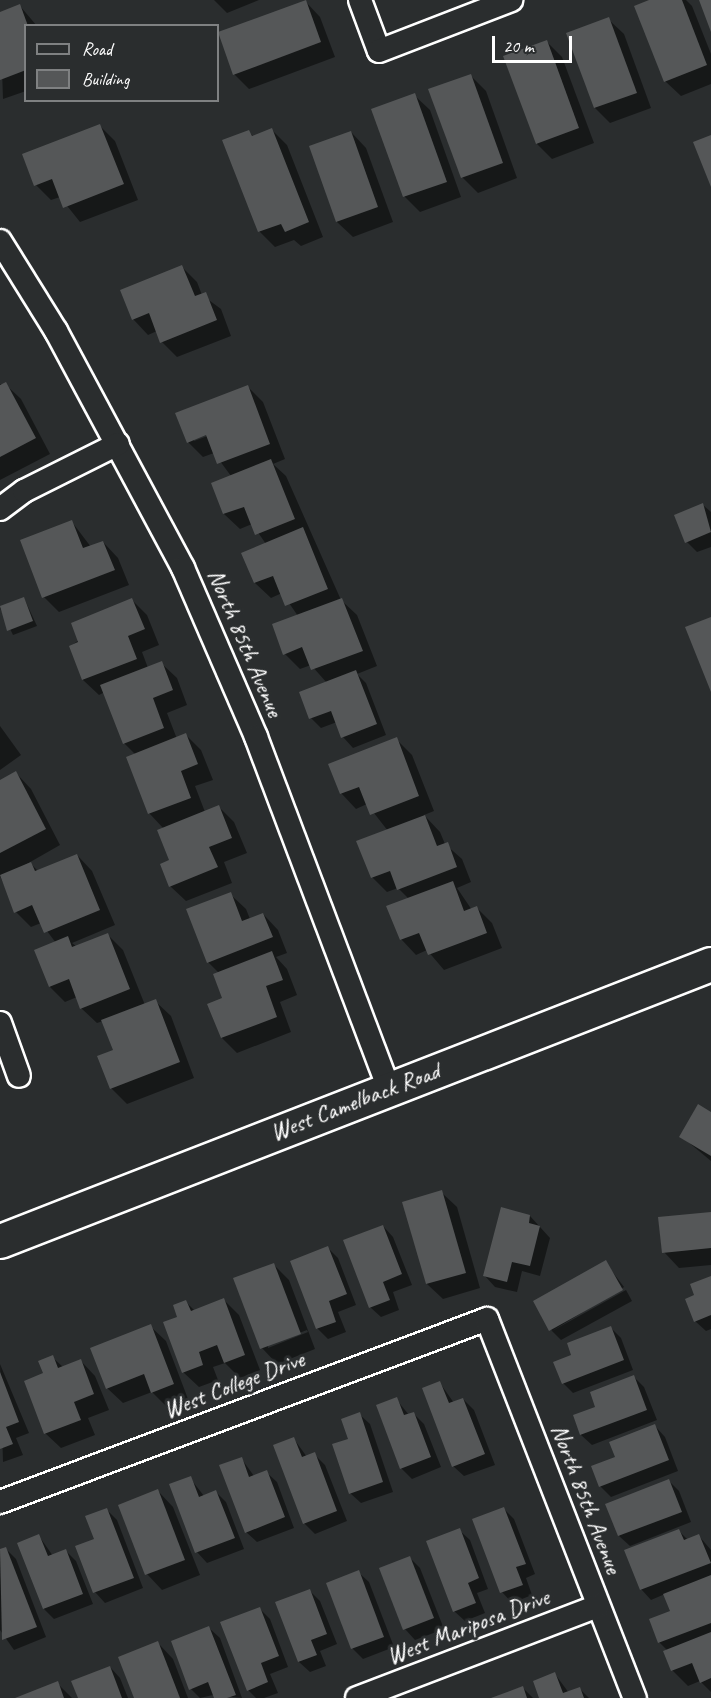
<!DOCTYPE html>
<html>
<head>
<meta charset="utf-8">
<style>
	body { margin:0 }
	#map { position:relative; width:711px; height:1698px; overflow:hidden; background:#2a2d2e; font-family:Caveat,sans-serif }
	div>[style] { position:absolute }
	.shadow>* { inset:0; background:#0007 }
	.building>* { inset:0; background:#555758 }
	.roads { filter:drop-shadow(2px 0 #fff) drop-shadow(-2px 0 #fff) drop-shadow(0 2px #fff) drop-shadow(0 -2px #fff) }
	.minor>* { height:22px; margin:-11px; padding:0 11px; transform-origin:11px; border-radius:11px; background:#2a2d2e }
	.primary>* { height:33px; margin:-16.5px; padding:0 16.5px; transform-origin:16.5px; border-radius:16.5px; background:#2a2d2e }
	span { translate:-50% -50%; white-space:nowrap; text-align:center; line-height:1.15; -webkit-text-stroke:6px #2a2d2e; paint-order:stroke }
	.street-label { font-size:24px; color:#fff }
	.legend { position:absolute; left:24px; top:24px; width:195px; height:78px; box-sizing:border-box; background:#2a2d2e; border:2px solid #7f8182; margin:0; padding:8px 10px; list-style:none; font-size:18px; color:#fff }
	.legend li { display:flex; align-items:center; gap:12px; height:30px }
	.legend b { width:30px; border:2px solid #7f8182 }
	.scale { position:absolute; left:492px; top:36px; width:80px; height:27px; box-sizing:border-box; border:3px solid #fff; border-top:0; padding-left:8px; font-size:18px; line-height:21px; white-space:nowrap; color:#fff; -webkit-text-stroke:4px #2a2d2e; paint-order:stroke }
</style>
</head>
<body>
<div id="map">
	<div class="shadow">
		<i style="clip-path:polygon(214px 0,259px 0,227px 13px)"></i>
		<i style="clip-path:polygon(653px 0,686px 0,692px 6px,711px 54px,711px 84px,681px 96px,665px 81px)"></i>
		<i style="clip-path:polygon(305px 1px,320px 17px,335px 57px,249px 89px,234px 74px)"></i>
		<i style="clip-path:polygon(20px 6px,37px 26px,26px 26px,26px 91px,3px 99px,0 13px)"></i>
		<i style="clip-path:polygon(608px 19px,624px 34px,651px 108px,610px 123px,595px 108px)"></i>
		<i style="clip-path:polygon(546px 41px,562px 57px,594px 143px,552px 159px,537px 144px)"></i>
		<i style="clip-path:polygon(470px 75px,486px 91px,517px 178px,478px 193px,462px 177px)"></i>
		<i style="clip-path:polygon(414px 95px,430px 110px,461px 197px,420px 212px,405px 197px,373px 110px)"></i>
		<i style="clip-path:polygon(100px 126px,115px 141px,138px 200px,80px 222px,60px 197px,51px 200px,36px 185px)"></i>
		<i style="clip-path:polygon(272px 130px,287px 145px,323px 237px,301px 246px,294px 240px,275px 247px,260px 232px,224px 141px,249px 132px,254px 137px)"></i>
		<i style="clip-path:polygon(351px 132px,366px 148px,393px 222px,353px 237px,337px 222px,311px 147px)"></i>
		<i style="clip-path:polygon(182px 267px,197px 282px,202px 295px,221px 309px,231px 336px,177px 357px,162px 342px,157px 331px,148px 335px,133px 319px)"></i>
		<i style="clip-path:polygon(0 384px,5px 384px,21px 399px,50px 454px,0 480px)"></i>
		<i style="clip-path:polygon(evenodd,248px 387px,263px 402px,285px 459px,273px 464px,286px 476px,341px 600px,357px 615px,377px 666px,357px 674px,366px 683px,386px 735px,353px 748px,343px 737px,337px 722px,321px 728px,311px 718px,327px 683px,311px 665px,300px 669px,285px 654px,298px 616px,282px 593px,271px 598px,255px 583px,243px 553px,266px 544px,252px 524px,240px 529px,224px 514px,213px 484px,231px 476px,214px 453px,203px 457px,188px 442px,248px 387px,212px 431px,213px 434px,194px 441px,194px 438px,212px 431px)"></i>
		<i style="clip-path:polygon(703px 505px,711px 512px,711px 547px,697px 552px,687px 542px)"></i>
		<i style="clip-path:polygon(72px 522px,91px 547px,103px 542px,118px 558px,129px 585px,59px 612px,44px 597px)"></i>
		<i style="clip-path:polygon(24px 598px,37px 626px,13px 635px,0 608px)"></i>
		<i style="clip-path:polygon(132px 600px,147px 615px,159px 645px,142px 652px,148px 668px,161px 663px,177px 678px,187px 705px,167px 713px,177px 739px,186px 735px,201px 750px,213px 780px,195px 786px,205px 812px,219px 807px,234px 822px,247px 853px,224px 862px,232px 883px,186px 901px,170px 886px,171px 861px,164px 829px,149px 813px,135px 754px,124px 743px,105px 692px,99px 695px,83px 680px,71px 646px)"></i>
		<i style="clip-path:polygon(0 726px,21px 755px,0 770px)"></i>
		<i style="clip-path:polygon(396px 739px,412px 755px,434px 811px,424px 815px,440px 832px,445px 844px,462px 859px,471px 882px,457px 888px,472px 910px,477px 908px,492px 923px,502px 948px,444px 970px,427px 950px,416px 955px,401px 939px,409px 899px,398px 888px,387px 892px,372px 877px,388px 831px,367px 804px,356px 809px,341px 793px)"></i>
		<i style="clip-path:polygon(16px 773px,31px 789px,60px 845px,18px 869px,31px 864px,39px 872px,77px 855px,92px 871px,115px 925px,72px 943px,77px 947px,108px 935px,123px 950px,145px 1005px,155px 1001px,171px 1016px,194px 1078px,127px 1104px,111px 1088px,115px 1051px,103px 1021px,97px 1023px,81px 1008px,77px 997px,65px 1002px,50px 987px,56px 943px,41px 923px,31px 927px,16px 912px,0 876px,0 781px)"></i>
		<i style="clip-path:polygon(230px 894px,246px 909px,250px 919px,263px 914px,278px 930px,287px 953px,276px 957px,287px 969px,297px 995px,280px 1002px,291px 1032px,237px 1053px,222px 1038px,224px 999px,219px 973px,208px 962px)"></i>
		<i style="clip-path:polygon(711px 1114px,711px 1161px,681px 1136px)"></i>
		<i style="clip-path:polygon(441px 1192px,457px 1207px,480px 1288px,443px 1299px,427px 1284px)"></i>
		<i style="clip-path:polygon(711px 1213px,711px 1265px,679px 1268px,664px 1252px)"></i>
		<i style="clip-path:polygon(530px 1216px,550px 1238px,540px 1276px,522px 1271px,517px 1292px,495px 1287px,485px 1276px)"></i>
		<i style="clip-path:polygon(383px 1226px,393px 1237px,412px 1285px,393px 1292px,399px 1310px,381px 1317px,370px 1307px)"></i>
		<i style="clip-path:polygon(328px 1248px,338px 1258px,356px 1305px,338px 1312px,346px 1332px,328px 1339px,317px 1328px)"></i>
		<i style="clip-path:polygon(605px 1262px,624px 1287px,552px 1331px,535px 1302px)"></i>
		<i style="clip-path:polygon(evenodd,273px 1264px,289px 1280px,315px 1349px,277px 1364px,262px 1348px,235px 1279px,273px 1264px,307px 1330px,308px 1332px,268px 1348px,268px 1345px,307px 1330px)"></i>
		<i style="clip-path:polygon(711px 1278px,711px 1329px,706px 1331px,695px 1321px,696px 1296px)"></i>
		<i style="clip-path:polygon(626px 1290px,632px 1301px,561px 1340px,552px 1331px)"></i>
		<i style="clip-path:polygon(224px 1300px,239px 1315px,260px 1370px,240px 1378px,225px 1363px,213px 1367px,218px 1380px,199px 1387px,183px 1372px,179px 1317px,186px 1302px,195px 1311px)"></i>
		<i style="clip-path:polygon(150px 1326px,166px 1341px,188px 1399px,167px 1407px,152px 1392px,123px 1403px,107px 1388px)"></i>
		<i style="clip-path:polygon(611px 1328px,621px 1338px,633px 1370px,573px 1393px,563px 1383px,573px 1356px)"></i>
		<i style="clip-path:polygon(52px 1357px,63px 1367px,80px 1360px,95px 1376px,109px 1410px,88px 1418px,95px 1435px,61px 1448px,45px 1433px,45px 1374px)"></i>
		<i style="clip-path:polygon(0 1364px,29px 1433px,16px 1438px,23px 1455px,3px 1462px)"></i>
		<i style="clip-path:polygon(634px 1377px,644px 1387px,657px 1420px,592px 1445px,581px 1435px,574px 1416px,597px 1407px)"></i>
		<i style="clip-path:polygon(440px 1383px,454px 1403px,463px 1399px,474px 1410px,495px 1465px,464px 1476px,453px 1466px)"></i>
		<i style="clip-path:polygon(396px 1399px,409px 1415px,413px 1413px,424px 1424px,441px 1467px,412px 1479px,401px 1468px)"></i>
		<i style="clip-path:polygon(359px 1414px,370px 1424px,393px 1492px,361px 1503px,350px 1493px,350px 1440px)"></i>
		<i style="clip-path:polygon(655px 1426px,665px 1437px,678px 1471px,611px 1497px,600px 1486px)"></i>
		<i style="clip-path:polygon(294px 1439px,307px 1457px,314px 1454px,325px 1465px,347px 1521px,315px 1534px,304px 1523px)"></i>
		<i style="clip-path:polygon(241px 1458px,254px 1476px,266px 1472px,277px 1482px,294px 1528px,257px 1542px,246px 1532px)"></i>
		<i style="clip-path:polygon(190px 1478px,204px 1496px,216px 1492px,226px 1502px,244px 1549px,207px 1563px,197px 1552px)"></i>
		<i style="clip-path:polygon(669px 1481px,679px 1491px,691px 1522px,630px 1546px,619px 1536px)"></i>
		<i style="clip-path:polygon(158px 1491px,173px 1507px,200px 1575px,162px 1590px,147px 1574px)"></i>
		<i style="clip-path:polygon(504px 1509px,514px 1519px,535px 1574px,526px 1578px,532px 1595px,512px 1603px,502px 1592px)"></i>
		<i style="clip-path:polygon(107px 1510px,117px 1520px,143px 1588px,105px 1603px,95px 1592px,96px 1539px)"></i>
		<i style="clip-path:polygon(459px 1530px,470px 1540px,488px 1589px,477px 1593px,485px 1613px,465px 1621px,454px 1611px)"></i>
		<i style="clip-path:polygon(679px 1531px,688px 1540px,699px 1536px,711px 1550px,711px 1692px,700px 1681px,688px 1686px,672px 1670px,665px 1652px,668px 1651px,659px 1642px,672px 1612px,665px 1594px,651px 1600px,641px 1589px)"></i>
		<i style="clip-path:polygon(39px 1536px,53px 1556px,66px 1551px,76px 1561px,93px 1604px,54px 1619px,44px 1609px)"></i>
		<i style="clip-path:polygon(6px 1549px,16px 1559px,46px 1637px,14px 1650px,0 1630px,0 1551px)"></i>
		<i style="clip-path:polygon(410px 1558px,420px 1568px,444px 1629px,415px 1640px,405px 1629px)"></i>
		<i style="clip-path:polygon(358px 1572px,369px 1582px,394px 1647px,363px 1659px,353px 1649px,328px 1584px)"></i>
		<i style="clip-path:polygon(310px 1591px,320px 1601px,337px 1644px,320px 1651px,326px 1666px,310px 1672px,299px 1662px,277px 1603px)"></i>
		<i style="clip-path:polygon(259px 1608px,270px 1619px,288px 1667px,270px 1674px,278px 1693px,264px 1698px,256px 1698px,248px 1690px)"></i>
		<i style="clip-path:polygon(209px 1628px,220px 1638px,242px 1698px,213px 1695px,200px 1698px,191px 1689px)"></i>
		<i style="clip-path:polygon(158px 1643px,173px 1659px,188px 1698px,135px 1698px)"></i>
		<i style="clip-path:polygon(110px 1667px,120px 1678px,128px 1698px,79px 1698px)"></i>
		<i style="clip-path:polygon(555px 1674px,569px 1693px,580px 1689px,589px 1698px,541px 1698px)"></i>
		<i style="clip-path:polygon(57px 1683px,72px 1698px,20px 1698px)"></i>
		<i style="clip-path:polygon(522px 1687px,533px 1698px,495px 1698px)"></i>
	</div>
	<div class="building">
		<i style="clip-path:polygon(306px 0,321px 42px,233px 75px,218px 32px)"></i>
		<i style="clip-path:polygon(649px 0,682px 0,707px 65px,664px 82px,634px 6px)"></i>
		<i style="clip-path:polygon(699px 0,711px 0,711px 32px)"></i>
		<i style="clip-path:polygon(20px 4px,28px 26px,26px 70px,0 80px,0 12px)"></i>
		<i style="clip-path:polygon(609px 17px,637px 93px,594px 108px,566px 33px)"></i>
		<i style="clip-path:polygon(547px 40px,579px 128px,536px 144px,503px 56px)"></i>
		<i style="clip-path:polygon(471px 74px,503px 163px,461px 178px,428px 89px)"></i>
		<i style="clip-path:polygon(415px 93px,447px 182px,403px 197px,371px 109px)"></i>
		<i style="clip-path:polygon(100px 124px,124px 184px,63px 208px,52px 179px,34px 186px,22px 154px)"></i>
		<i style="clip-path:polygon(272px 128px,309px 222px,285px 232px,281px 224px,258px 232px,222px 140px,249px 130px,252px 136px)"></i>
		<i style="clip-path:polygon(351px 131px,378px 207px,336px 222px,309px 146px)"></i>
		<i style="clip-path:polygon(711px 135px,711px 187px,693px 142px)"></i>
		<i style="clip-path:polygon(182px 265px,195px 296px,206px 292px,217px 320px,160px 343px,149px 313px,132px 320px,120px 290px)"></i>
		<i style="clip-path:polygon(6px 382px,36px 438px,0 457px,0 385px)"></i>
		<i style="clip-path:polygon(248px 385px,270px 444px,217px 464px,206px 435px,187px 443px,175px 413px)"></i>
		<i style="clip-path:polygon(271px 459px,295px 519px,255px 535px,244px 507px,223px 514px,211px 483px)"></i>
		<i style="clip-path:polygon(703px 503px,711px 532px,685px 543px,674px 515px)"></i>
		<i style="clip-path:polygon(72px 520px,83px 548px,103px 541px,115px 570px,42px 598px,20px 540px)"></i>
		<i style="clip-path:polygon(303px 527px,328px 589px,285px 606px,273px 576px,254px 583px,241px 553px)"></i>
		<i style="clip-path:polygon(24px 597px,33px 621px,7px 631px,0 606px)"></i>
		<i style="clip-path:polygon(132px 598px,145px 629px,128px 636px,137px 659px,82px 680px,69px 646px,78px 642px,71px 623px)"></i>
		<i style="clip-path:polygon(342px 598px,363px 651px,311px 670px,302px 647px,283px 655px,272px 624px)"></i>
		<i style="clip-path:polygon(711px 617px,711px 692px,685px 627px)"></i>
		<i style="clip-path:polygon(162px 661px,173px 690px,153px 698px,164px 728px,123px 744px,100px 685px)"></i>
		<i style="clip-path:polygon(356px 670px,377px 724px,341px 738px,331px 711px,309px 719px,299px 692px)"></i>
		<i style="clip-path:polygon(186px 733px,198px 764px,181px 771px,191px 798px,148px 814px,126px 757px)"></i>
		<i style="clip-path:polygon(397px 737px,419px 796px,370px 815px,359px 787px,340px 794px,328px 764px)"></i>
		<i style="clip-path:polygon(16px 771px,46px 829px,0 853px,0 780px)"></i>
		<i style="clip-path:polygon(219px 805px,232px 838px,209px 847px,218px 867px,169px 887px,160px 864px,169px 860px,157px 830px)"></i>
		<i style="clip-path:polygon(425px 815px,437px 846px,448px 842px,457px 867px,397px 890px,390px 871px,371px 878px,356px 841px)"></i>
		<i style="clip-path:polygon(77px 854px,100px 910px,44px 933px,32px 905px,14px 913px,0 875px,31px 862px,35px 871px)"></i>
		<i style="clip-path:polygon(453px 881px,464px 911px,477px 906px,487px 933px,428px 955px,419px 933px,400px 940px,386px 906px)"></i>
		<i style="clip-path:polygon(231px 892px,242px 921px,263px 913px,273px 937px,207px 963px,186px 909px)"></i>
		<i style="clip-path:polygon(108px 933px,130px 989px,80px 1009px,69px 979px,49px 987px,34px 950px,68px 936px,72px 947px)"></i>
		<i style="clip-path:polygon(272px 951px,283px 980px,266px 986px,277px 1017px,221px 1038px,207px 1004px,222px 998px,213px 974px)"></i>
		<i style="clip-path:polygon(156px 999px,180px 1062px,110px 1089px,97px 1056px,113px 1050px,101px 1020px)"></i>
		<i style="clip-path:polygon(698px 1104px,711px 1112px,711px 1156px,679px 1137px)"></i>
		<i style="clip-path:polygon(442px 1190px,466px 1273px,426px 1284px,402px 1202px)"></i>
		<i style="clip-path:polygon(501px 1207px,530px 1215px,529px 1223px,540px 1226px,530px 1266px,512px 1262px,507px 1282px,483px 1276px)"></i>
		<i style="clip-path:polygon(711px 1212px,711px 1248px,662px 1253px,658px 1217px)"></i>
		<i style="clip-path:polygon(383px 1225px,402px 1274px,383px 1282px,390px 1300px,369px 1308px,343px 1240px)"></i>
		<i style="clip-path:polygon(328px 1246px,347px 1294px,329px 1301px,336px 1322px,316px 1329px,290px 1261px)"></i>
		<i style="clip-path:polygon(606px 1260px,623px 1290px,549px 1331px,533px 1301px)"></i>
		<i style="clip-path:polygon(274px 1263px,301px 1334px,260px 1349px,233px 1278px)"></i>
		<i style="clip-path:polygon(711px 1276px,711px 1315px,694px 1322px,685px 1299px,694px 1295px,690px 1284px)"></i>
		<i style="clip-path:polygon(224px 1298px,245px 1355px,224px 1363px,217px 1345px,199px 1352px,203px 1365px,182px 1373px,163px 1322px,177px 1317px,173px 1305px,186px 1300px,191px 1311px)"></i>
		<i style="clip-path:polygon(151px 1324px,174px 1384px,151px 1393px,144px 1374px,106px 1389px,90px 1348px)"></i>
		<i style="clip-path:polygon(611px 1326px,624px 1360px,562px 1384px,553px 1362px,571px 1355px,567px 1343px)"></i>
		<i style="clip-path:polygon(53px 1355px,58px 1368px,81px 1359px,94px 1394px,74px 1402px,81px 1420px,44px 1434px,24px 1381px,43px 1373px,38px 1361px)"></i>
		<i style="clip-path:polygon(0 1372px,19px 1422px,6px 1427px,13px 1444px,0 1449px)"></i>
		<i style="clip-path:polygon(634px 1375px,647px 1410px,580px 1435px,573px 1415px,595px 1407px,590px 1392px)"></i>
		<i style="clip-path:polygon(440px 1381px,449px 1403px,463px 1398px,485px 1454px,452px 1467px,422px 1388px)"></i>
		<i style="clip-path:polygon(397px 1397px,404px 1415px,414px 1412px,431px 1457px,400px 1469px,376px 1405px)"></i>
		<i style="clip-path:polygon(360px 1412px,383px 1482px,349px 1494px,332px 1444px,348px 1439px,341px 1419px)"></i>
		<i style="clip-path:polygon(655px 1424px,669px 1460px,599px 1487px,591px 1466px,615px 1457px,609px 1442px)"></i>
		<i style="clip-path:polygon(294px 1437px,302px 1457px,315px 1452px,337px 1511px,303px 1524px,273px 1445px)"></i>
		<i style="clip-path:polygon(242px 1457px,249px 1477px,267px 1470px,285px 1517px,245px 1533px,219px 1465px)"></i>
		<i style="clip-path:polygon(191px 1476px,199px 1497px,216px 1490px,235px 1538px,195px 1553px,169px 1484px)"></i>
		<i style="clip-path:polygon(669px 1479px,682px 1512px,618px 1536px,605px 1504px)"></i>
		<i style="clip-path:polygon(158px 1489px,185px 1560px,145px 1575px,118px 1505px)"></i>
		<i style="clip-path:polygon(504px 1507px,526px 1564px,516px 1567px,523px 1585px,500px 1593px,472px 1519px)"></i>
		<i style="clip-path:polygon(107px 1508px,134px 1578px,93px 1593px,75px 1546px,94px 1539px,85px 1516px)"></i>
		<i style="clip-path:polygon(460px 1528px,479px 1578px,468px 1583px,476px 1603px,453px 1612px,426px 1541px)"></i>
		<i style="clip-path:polygon(679px 1529px,684px 1540px,699px 1534px,711px 1563px,640px 1590px,624px 1550px)"></i>
		<i style="clip-path:polygon(39px 1534px,48px 1556px,66px 1549px,83px 1594px,43px 1609px,17px 1543px)"></i>
		<i style="clip-path:polygon(6px 1547px,37px 1627px,2px 1640px,0 1549px)"></i>
		<i style="clip-path:polygon(410px 1556px,434px 1618px,403px 1630px,379px 1568px)"></i>
		<i style="clip-path:polygon(359px 1570px,384px 1637px,351px 1649px,326px 1583px)"></i>
		<i style="clip-path:polygon(711px 1575px,711px 1623px,658px 1643px,649px 1619px,670px 1611px,663px 1594px)"></i>
		<i style="clip-path:polygon(310px 1589px,327px 1634px,311px 1640px,317px 1655px,298px 1662px,275px 1602px)"></i>
		<i style="clip-path:polygon(260px 1607px,279px 1656px,261px 1663px,268px 1682px,247px 1691px,220px 1622px)"></i>
		<i style="clip-path:polygon(209px 1626px,236px 1695px,227px 1698px,214px 1698px,208px 1682px,189px 1690px,171px 1641px)"></i>
		<i style="clip-path:polygon(711px 1632px,711px 1678px,700px 1683px,692px 1663px,671px 1671px,663px 1651px)"></i>
		<i style="clip-path:polygon(158px 1641px,180px 1698px,134px 1698px,118px 1657px)"></i>
		<i style="clip-path:polygon(110px 1666px,122px 1698px,78px 1698px,71px 1681px)"></i>
		<i style="clip-path:polygon(555px 1672px,563px 1693px,580px 1687px,584px 1698px,539px 1698px,533px 1681px)"></i>
		<i style="clip-path:polygon(58px 1681px,64px 1698px,15px 1698px)"></i>
		<i style="clip-path:polygon(523px 1686px,527px 1698px,491px 1698px)"></i>
	</div>
	<div class="roads">
		<div class="minor">
			<i style="left:360px;top:0;width:54px;rotate:69.6deg"></i>
			<i style="left:379px;top:51px;width:142px;rotate:-21.1deg"></i>
			<i style="left:0;top:241px;width:106px;rotate:58.1deg"></i>
			<i style="left:56px;top:331px;width:269px;rotate:61.8deg"></i>
			<i style="left:183px;top:568px;width:184px;rotate:66.6deg"></i>
			<i style="left:256px;top:737px;width:376px;rotate:69.3deg"></i>
			<i style="left:0;top:509px;width:30px;rotate:-37deg"></i>
			<i style="left:24px;top:491px;width:105px;rotate:-26.6deg"></i>
			<i style="left:0;top:1023px;width:56px;rotate:70.3deg"></i>
			<i style="left:0;top:1502px;width:520px;rotate:-20.59deg"></i>
			<i style="left:487px;top:1319px;width:407px;rotate:68.7deg"></i>
			<i style="left:357px;top:1698px;width:258px;rotate:-20.9deg"></i>
		</div>
		<div class="primary">
			<i style="left:0;top:1241px;width:763px;rotate:-21.29deg"></i>
		</div>
	</div>
	<div class="street-label">
		<span style="left:245px;top:643px;rotate:67deg">North 85th Avenue</span>
		<span style="left:355px;top:1102px;rotate:-21deg">West Camelback Road</span>
		<span style="left:234px;top:1385px;rotate:-21deg">West College Drive</span>
		<span style="left:586px;top:1499px;rotate:69deg">North 85th Avenue</span>
		<span style="left:468px;top:1627px;rotate:-21deg">West Mariposa Drive</span>
	</div>
	<ul class="legend">
	<li><b style="height:8px;background:#2a2d2e"></b>Road</li>
	<li><b style="height:16px;background:#555758"></b>Building</li>
	</ul>
	<div class="scale">20 m</div>
</div>
</body>
</html>
